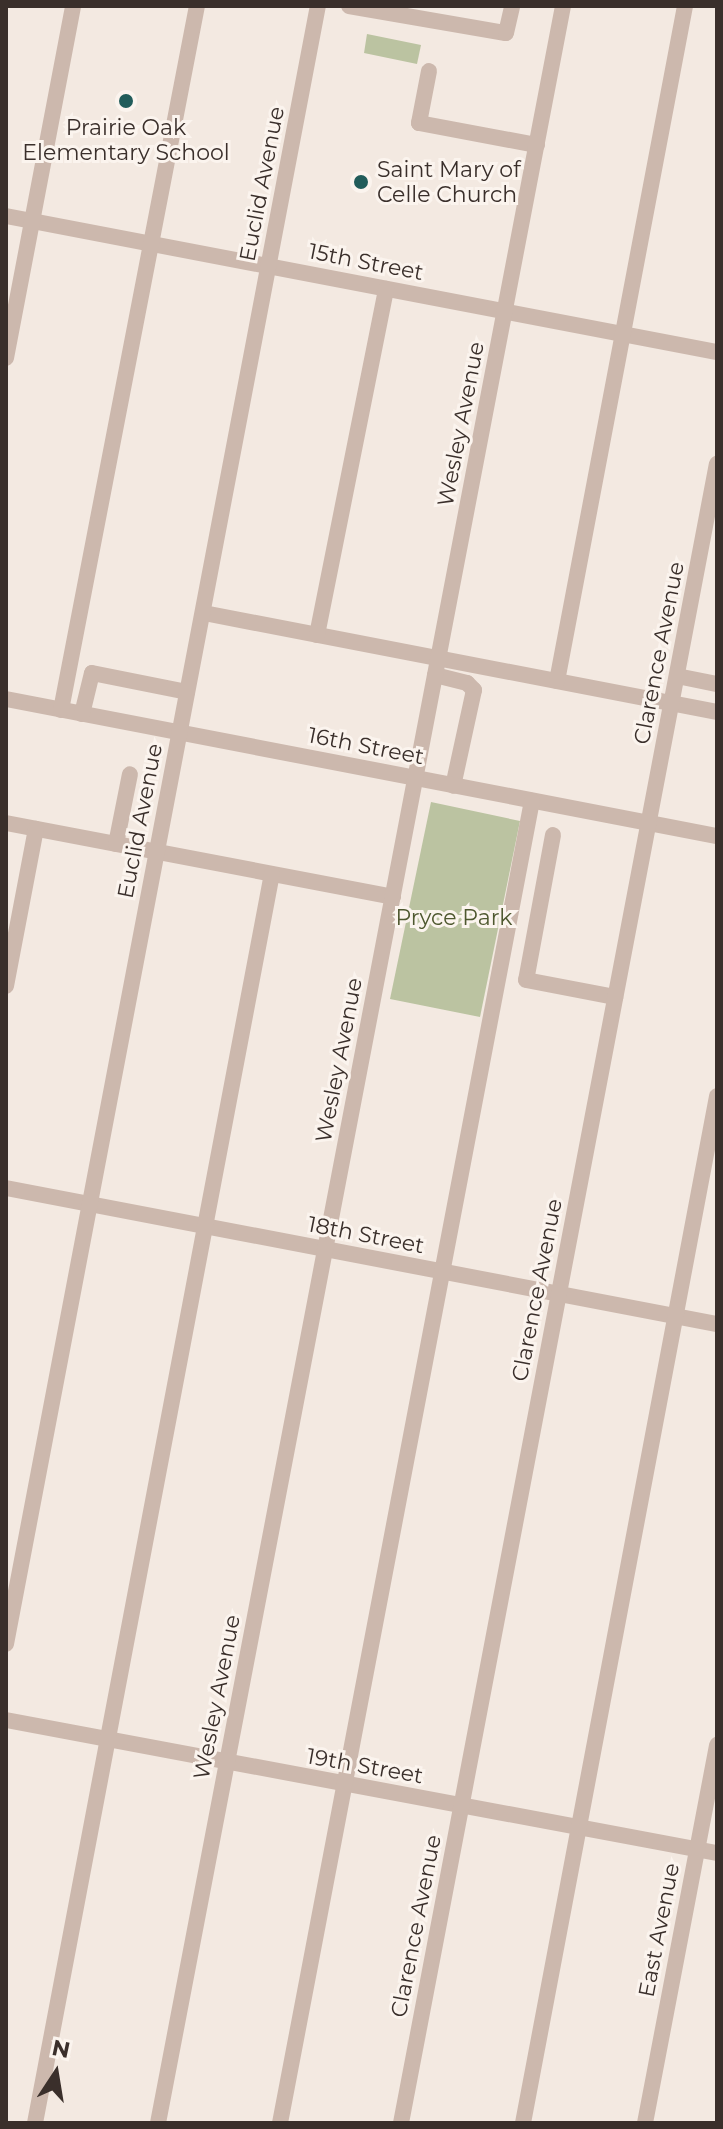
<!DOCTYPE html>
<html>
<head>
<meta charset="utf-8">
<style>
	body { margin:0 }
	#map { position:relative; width:723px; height:2129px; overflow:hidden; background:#f3e9e1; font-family:Montserrat,sans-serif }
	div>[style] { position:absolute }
	.green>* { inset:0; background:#bbc3a1 }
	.minor>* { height:16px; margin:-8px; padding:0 8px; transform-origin:8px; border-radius:8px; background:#ccb8ad }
	.dots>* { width:22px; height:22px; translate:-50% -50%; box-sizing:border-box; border:4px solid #fbf4ee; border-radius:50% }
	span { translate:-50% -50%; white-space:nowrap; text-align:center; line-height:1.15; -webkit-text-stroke:6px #fbf4ee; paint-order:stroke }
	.poi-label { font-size:22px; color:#3a2f2b }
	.left { translate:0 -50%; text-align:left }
	.street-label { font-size:22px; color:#3a2f2b }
	.park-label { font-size:22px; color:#4e582f }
	.frame { position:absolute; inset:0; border:8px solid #3a2f2b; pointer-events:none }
	.north { position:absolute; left:16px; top:2033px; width:80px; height:80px; -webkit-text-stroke:6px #fbf4ee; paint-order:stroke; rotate:12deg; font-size:22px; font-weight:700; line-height:32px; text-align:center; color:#3a2f2b }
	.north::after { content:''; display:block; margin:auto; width:28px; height:36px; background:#3a2f2b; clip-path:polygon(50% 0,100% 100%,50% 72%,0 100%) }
</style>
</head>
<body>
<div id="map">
	<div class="green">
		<i style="clip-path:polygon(367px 34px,421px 45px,417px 64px,364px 53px)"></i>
		<i style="clip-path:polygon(431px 802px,520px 821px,480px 1017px,390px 999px)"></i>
	</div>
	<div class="minor">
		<i style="left:349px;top:6px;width:159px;rotate:9.8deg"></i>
		<i style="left:506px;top:33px;width:28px;rotate:-77deg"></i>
		<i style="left:429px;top:71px;width:53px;rotate:100.9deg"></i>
		<i style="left:419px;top:123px;width:120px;rotate:10.6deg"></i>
		<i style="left:6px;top:216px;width:724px;rotate:10.83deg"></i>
		<i style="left:6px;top:358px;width:358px;rotate:-79.2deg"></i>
		<i style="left:204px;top:613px;width:522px;rotate:10.92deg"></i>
		<i style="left:317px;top:635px;width:353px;rotate:-78.7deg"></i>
		<i style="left:435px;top:675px;width:33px;rotate:14deg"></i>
		<i style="left:467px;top:683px;width:10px;rotate:45deg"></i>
		<i style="left:474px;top:690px;width:98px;rotate:102.3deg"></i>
		<i style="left:677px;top:676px;width:41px;rotate:11.3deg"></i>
		<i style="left:557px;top:681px;width:687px;rotate:-79.26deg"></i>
		<i style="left:6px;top:699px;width:724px;rotate:10.91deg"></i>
		<i style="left:61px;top:710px;width:717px;rotate:-79.07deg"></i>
		<i style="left:82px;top:714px;width:42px;rotate:-76.3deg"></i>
		<i style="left:92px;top:673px;width:97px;rotate:11.3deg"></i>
		<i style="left:6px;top:823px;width:394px;rotate:10.8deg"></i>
		<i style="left:553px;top:835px;width:147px;rotate:100.5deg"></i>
		<i style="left:526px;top:980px;width:91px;rotate:10.8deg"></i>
		<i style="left:116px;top:844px;width:71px;rotate:-78.7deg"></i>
		<i style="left:6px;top:986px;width:160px;rotate:-79.2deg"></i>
		<i style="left:6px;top:1188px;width:724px;rotate:10.83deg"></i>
		<i style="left:6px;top:1644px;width:1667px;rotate:-79.22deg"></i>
		<i style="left:6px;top:1720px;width:723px;rotate:10.6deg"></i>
		<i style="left:35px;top:2123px;width:1271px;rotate:-79.26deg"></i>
		<i style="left:158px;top:2123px;width:2155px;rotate:-79.17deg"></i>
		<i style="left:280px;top:2123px;width:1346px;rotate:-79.21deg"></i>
		<i style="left:401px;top:2123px;width:1689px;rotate:-79.22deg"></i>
		<i style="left:523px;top:2123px;width:1045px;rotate:-79.3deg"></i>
		<i style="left:645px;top:2123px;width:385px;rotate:-79.2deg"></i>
	</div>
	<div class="dots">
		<i style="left:126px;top:101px;background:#215c5a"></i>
		<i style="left:361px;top:182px;background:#215c5a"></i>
	</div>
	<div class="poi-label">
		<span style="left:126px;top:140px">Prairie Oak<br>Elementary School</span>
		<span class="left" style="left:377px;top:182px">Saint Mary of<br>Celle Church</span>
	</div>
	<div class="street-label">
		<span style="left:262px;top:184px;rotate:-79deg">Euclid Avenue</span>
		<span style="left:366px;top:262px;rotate:11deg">15th Street</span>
		<span style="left:461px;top:424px;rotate:-79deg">Wesley Avenue</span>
		<span style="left:659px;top:653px;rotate:-79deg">Clarence Avenue</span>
		<span style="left:366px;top:746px;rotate:11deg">16th Street</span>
		<span style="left:140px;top:821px;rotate:-79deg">Euclid Avenue</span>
		<span style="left:339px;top:1060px;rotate:-79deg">Wesley Avenue</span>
		<span style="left:366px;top:1235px;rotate:11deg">18th Street</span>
		<span style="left:537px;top:1290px;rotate:-79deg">Clarence Avenue</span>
		<span style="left:217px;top:1697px;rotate:-79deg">Wesley Avenue</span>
		<span style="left:365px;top:1766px;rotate:10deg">19th Street</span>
		<span style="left:416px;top:1926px;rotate:-79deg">Clarence Avenue</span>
		<span style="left:659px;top:1930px;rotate:-79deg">East Avenue</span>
	</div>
	<div class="park-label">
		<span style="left:454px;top:918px">Pryce Park</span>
	</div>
	<div class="frame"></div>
	<div class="north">N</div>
</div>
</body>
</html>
